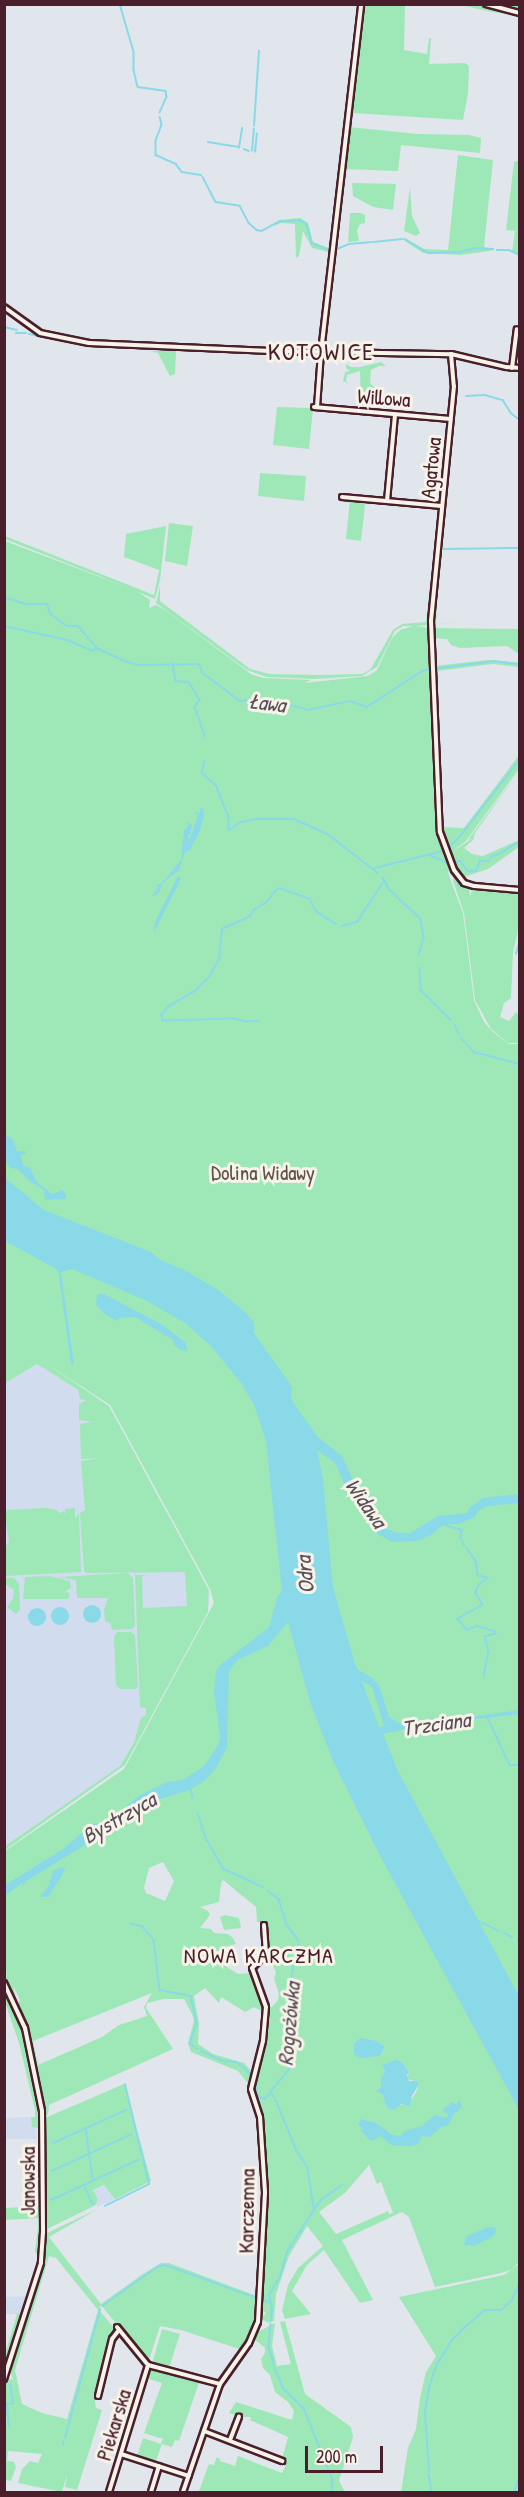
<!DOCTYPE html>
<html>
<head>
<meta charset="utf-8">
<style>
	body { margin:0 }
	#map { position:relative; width:524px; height:2497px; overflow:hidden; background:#e1e6ec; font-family:"Patrick Hand",sans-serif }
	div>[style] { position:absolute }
	.built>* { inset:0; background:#d1dcee }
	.green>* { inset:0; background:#9ee8b7 }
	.water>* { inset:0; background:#8ad9e8 }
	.round { border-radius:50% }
	.stream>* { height:1.5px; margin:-0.75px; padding:0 0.75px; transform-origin:0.75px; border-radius:0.75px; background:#8ad9e8 }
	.roads { filter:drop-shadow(2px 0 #4a1f2b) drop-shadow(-2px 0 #4a1f2b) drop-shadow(0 2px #4a1f2b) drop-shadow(0 -2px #4a1f2b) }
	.minor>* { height:4px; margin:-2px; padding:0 2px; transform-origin:2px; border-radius:2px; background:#f7f3e8 }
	span { translate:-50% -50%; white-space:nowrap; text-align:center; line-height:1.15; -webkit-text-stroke:6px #f7f3e8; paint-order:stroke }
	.street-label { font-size:21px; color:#4a1f2b }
	.park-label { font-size:21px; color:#5f514e }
	.water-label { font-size:22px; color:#5a4e5a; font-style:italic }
	.neighbourhood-label { font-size:22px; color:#4a1f2b; letter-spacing:1.5px }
	.quarter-label { font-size:24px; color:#4a1f2b; letter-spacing:1.5px }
	.frame { position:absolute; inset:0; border:6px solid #4a1f2b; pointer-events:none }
	.scale { position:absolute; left:305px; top:2446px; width:78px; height:27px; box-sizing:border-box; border:3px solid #4a1f2b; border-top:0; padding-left:8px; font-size:18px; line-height:21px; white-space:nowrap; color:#4a1f2b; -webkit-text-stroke:4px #f7f3e8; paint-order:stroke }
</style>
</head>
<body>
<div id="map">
	<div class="built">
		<i style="clip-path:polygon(37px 1364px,110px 1410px,207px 1609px,120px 1766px,5px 1846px,4px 1383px)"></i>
		<i style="clip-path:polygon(31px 2117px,32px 2127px,36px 2128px,37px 2139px,5px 2139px,4px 2118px)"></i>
		<i style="clip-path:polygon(105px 2185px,115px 2199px,97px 2207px,97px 2199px,93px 2190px)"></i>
		<i style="clip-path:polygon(27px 2296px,22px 2313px,5px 2314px,4px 2297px)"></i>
	</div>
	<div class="green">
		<i style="clip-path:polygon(364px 5px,405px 5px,404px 50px,427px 54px,429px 38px,431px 38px,429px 64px,465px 63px,469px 66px,468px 93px,463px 120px,352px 113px)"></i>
		<i style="clip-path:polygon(461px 5px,519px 5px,519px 13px,515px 15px,492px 12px)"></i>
		<i style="clip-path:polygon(349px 127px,418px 134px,469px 135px,481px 138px,480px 153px,401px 145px,398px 171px,344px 169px)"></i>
		<i style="clip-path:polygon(458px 155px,493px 160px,484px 247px,495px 250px,461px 255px,423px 253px,405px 241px,405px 238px,424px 249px,448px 250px)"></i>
		<i style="clip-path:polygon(519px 160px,520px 160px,519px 256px,512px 252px,515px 231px,506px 230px,514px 162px)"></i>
		<i style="clip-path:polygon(352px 183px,396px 184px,393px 210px,373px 207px,353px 196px)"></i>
		<i style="clip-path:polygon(410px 187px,412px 216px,420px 233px,416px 236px,404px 231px)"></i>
		<i style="clip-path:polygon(350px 213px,361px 213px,365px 215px,365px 223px,360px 224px,357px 231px,359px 241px,348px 242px)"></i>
		<i style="clip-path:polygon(290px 219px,300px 218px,308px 223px,313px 242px,328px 248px,328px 252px,312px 248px,303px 231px,299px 256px,296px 258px,295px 224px,281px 223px,274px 226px,273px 223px)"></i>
		<i style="clip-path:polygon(150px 351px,176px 351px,175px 374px,170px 376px,158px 353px)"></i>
		<i style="clip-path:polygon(381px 362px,386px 366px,379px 366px,371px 370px,370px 383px,375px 388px,370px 392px,369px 406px,361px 403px,360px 371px,347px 375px,346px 381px,349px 384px,343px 381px,345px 372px,350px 371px,346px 368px,346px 364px,351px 367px,360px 367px)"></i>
		<i style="clip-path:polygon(277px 407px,313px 408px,309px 449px,273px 445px)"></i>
		<i style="clip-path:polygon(260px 473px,306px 476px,304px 501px,258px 496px)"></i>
		<i style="clip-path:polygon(350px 499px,362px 500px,365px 505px,361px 541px,346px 539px)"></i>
		<i style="clip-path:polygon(169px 523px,193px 526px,187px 566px,165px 561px)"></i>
		<i style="clip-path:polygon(evenodd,166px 526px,160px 580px,155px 599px,138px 592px,150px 600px,149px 608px,156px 605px,165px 610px,251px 674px,263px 678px,311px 680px,304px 683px,368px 676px,377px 670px,392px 638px,400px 630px,413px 626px,403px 626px,395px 631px,377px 667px,362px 676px,314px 679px,267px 677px,247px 670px,156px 603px,160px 586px,160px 601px,250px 669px,269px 674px,318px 675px,362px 674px,370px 670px,393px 630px,402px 624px,426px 622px,430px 585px,433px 585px,429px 625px,415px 626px,430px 628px,431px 697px,439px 827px,434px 666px,488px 660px,520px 663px,519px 667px,493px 664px,437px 671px,443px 827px,464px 828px,520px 754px,519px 769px,466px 841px,450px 853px,473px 838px,468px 840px,519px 771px,475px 833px,473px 840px,464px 848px,472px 854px,483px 856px,519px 840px,519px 847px,488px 869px,464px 877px,466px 880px,473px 882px,519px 886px,519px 889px,466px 883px,459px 877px,445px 853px,452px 869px,448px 871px,449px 876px,463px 913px,474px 1000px,484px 1022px,493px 1032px,509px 1044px,520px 1044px,520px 2261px,511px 2270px,501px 2273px,435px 2287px,409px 2217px,402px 2212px,342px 2240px,373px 2300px,360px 2303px,324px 2250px,307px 2265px,292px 2291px,311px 2314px,285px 2319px,282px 2311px,288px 2285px,298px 2268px,323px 2246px,307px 2226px,289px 2256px,276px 2294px,274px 2321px,269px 2323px,261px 2319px,266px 2313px,260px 2309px,266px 2192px,262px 2117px,253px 2083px,258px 2069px,267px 2007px,272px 2007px,278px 2000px,279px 1994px,274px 1978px,276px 1973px,270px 1957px,266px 1957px,262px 1922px,257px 1922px,256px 1907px,223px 1880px,221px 1883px,219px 1902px,200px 1907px,208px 1911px,210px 1915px,200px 1928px,211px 1929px,214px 1933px,228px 1934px,233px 1938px,236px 1944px,221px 1948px,216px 1960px,238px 1974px,252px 1973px,265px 2007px,265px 2013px,254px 2007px,245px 2012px,221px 1997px,219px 2003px,205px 1988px,194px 1996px,199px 2024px,198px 2044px,213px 2054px,244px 2063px,253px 2073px,250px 2086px,238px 2071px,191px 2052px,188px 2043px,194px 2020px,192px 2014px,184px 1999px,164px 1999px,147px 2003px,146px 2008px,173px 2049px,49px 2105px,48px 2115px,45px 2116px,27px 2023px,18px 2004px,20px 2000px,13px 1985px,17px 2002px,5px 1982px,7px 1973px,5px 1977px,5px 1851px,124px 1769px,214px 1603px,210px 1589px,110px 1405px,44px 1362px,109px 1406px,209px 1590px,208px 1612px,125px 1765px,5px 1850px,5px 1846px,120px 1766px,134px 1742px,141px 1718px,146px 1715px,146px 1708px,140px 1707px,135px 1575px,148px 1575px,142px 1576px,143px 1608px,187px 1606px,185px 1572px,87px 1573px,84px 1571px,80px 1513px,85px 1510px,81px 1461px,100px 1458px,81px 1459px,80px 1424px,92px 1422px,79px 1420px,79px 1404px,86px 1400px,80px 1399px,78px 1390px,37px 1364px,5px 1383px,5px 541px,134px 590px,5px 539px,5px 536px,154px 595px,159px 570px,124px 557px,126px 534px,166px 526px,163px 1862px,174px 1881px,165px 1901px,146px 1893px,144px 1888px,149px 1868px,163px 1862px,166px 526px,152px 1993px,144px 2007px,147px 2016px,119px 2025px,102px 2037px,38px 2065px,33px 2041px,152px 1993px,166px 526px,370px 2039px,385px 2047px,380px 2056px,365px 2056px,370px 2039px,166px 526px,403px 2063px,409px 2072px,407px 2079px,419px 2082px,417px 2090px,412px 2099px,404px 2104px,387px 2108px,382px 2094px,377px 2090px,381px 2087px,381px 2078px,385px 2071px,403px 2063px,166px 526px,369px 2165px,377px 2184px,381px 2182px,393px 2213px,389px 2214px,388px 2211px,336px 2234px,319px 2212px,345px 2193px,369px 2165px)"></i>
		<i style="clip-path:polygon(440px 535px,436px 623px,520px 626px,432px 623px)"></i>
		<i style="clip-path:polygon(433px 628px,519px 629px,519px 654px,507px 646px,460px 648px,451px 645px,447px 639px,434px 638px,434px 661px)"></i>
		<i style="clip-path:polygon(454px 875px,469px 886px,470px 896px,472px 890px,519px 893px,519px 926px,513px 952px,511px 998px,504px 1003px,500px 1017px,509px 1021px,516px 1012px,519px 1015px,519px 1043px,508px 1043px,491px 1029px,475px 1000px,464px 913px,453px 881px)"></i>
		<i style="clip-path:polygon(46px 1508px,57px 1510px,59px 1513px,64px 1511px,65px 1515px,65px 1509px,75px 1508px,75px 1518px,79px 1514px,81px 1572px,5px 1576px,5px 1547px,9px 1542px,4px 1510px)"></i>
		<i style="clip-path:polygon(128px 1573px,133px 1578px,135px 1626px,132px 1629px,112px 1630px,110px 1623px,105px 1621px,104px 1609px,108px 1598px,77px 1598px,76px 1580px,59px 1577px)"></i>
		<i style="clip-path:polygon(49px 1576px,70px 1581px,71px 1588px,66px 1591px,70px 1594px,68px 1599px,23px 1599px,25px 1577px)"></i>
		<i style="clip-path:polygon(5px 1578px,14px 1578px,19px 1584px,20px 1610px,16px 1614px,7px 1607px,13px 1599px,14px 1590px,5px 1584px)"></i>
		<i style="clip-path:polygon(117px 1632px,131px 1632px,135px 1635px,138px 1686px,136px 1689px,120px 1689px,116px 1685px,114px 1637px)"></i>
		<i style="clip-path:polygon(225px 1915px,239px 1918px,241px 1928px,224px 1930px,220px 1917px)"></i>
		<i style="clip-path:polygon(5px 1989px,24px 2028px,42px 2129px,32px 2127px,31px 2117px,35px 2117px,35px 2110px,19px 2043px,5px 2002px)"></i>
		<i style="clip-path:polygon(124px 2084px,151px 2181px,115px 2199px,104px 2185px,93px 2190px,98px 2199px,96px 2205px,47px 2229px,45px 2118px)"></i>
		<i style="clip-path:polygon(37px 2161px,42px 2161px,40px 2260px,35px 2251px,39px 2218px,5px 2220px,5px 2208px,39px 2206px)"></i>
		<i style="clip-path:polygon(evenodd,98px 2209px,49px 2237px,101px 2304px,143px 2274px,161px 2263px,169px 2263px,259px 2297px,257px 2321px,247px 2343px,235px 2359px,239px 2349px,181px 2330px,160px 2326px,148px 2363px,101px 2305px,99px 2310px,115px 2329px,95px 2401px,96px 2408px,102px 2410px,77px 2490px,65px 2487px,67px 2474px,62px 2492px,18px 2483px,22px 2469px,30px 2461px,38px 2463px,42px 2454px,8px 2451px,7px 2461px,14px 2462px,16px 2467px,11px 2481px,5px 2480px,4px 2383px,8px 2378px,13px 2380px,10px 2369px,45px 2257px,47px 2233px,98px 2209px,49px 2256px,56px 2258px,98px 2310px,67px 2419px,42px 2413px,22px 2404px,15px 2370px,49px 2256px)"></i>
		<i style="clip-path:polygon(519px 2264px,519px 2492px,401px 2492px,408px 2448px,416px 2429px,420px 2398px,426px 2372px,436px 2356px,399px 2297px,504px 2275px)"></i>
		<i style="clip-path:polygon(24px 2313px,6px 2370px,5px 2354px,17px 2314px,4px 2314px)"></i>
		<i style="clip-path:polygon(285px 2321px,305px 2394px,351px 2427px,353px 2437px,339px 2481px,345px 2492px,199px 2491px,209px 2464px,214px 2465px,217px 2457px,220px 2459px,220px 2461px,235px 2466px,238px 2456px,282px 2473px,286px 2465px,281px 2463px,288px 2437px,250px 2420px,251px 2417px,241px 2417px,229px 2413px,236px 2402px,292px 2420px,294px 2411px,288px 2402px,275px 2392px,270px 2375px,263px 2368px,261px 2359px,265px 2353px,265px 2348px,253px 2338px,256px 2333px,275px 2323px,272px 2346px,277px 2366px,291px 2364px,280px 2322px)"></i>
		<i style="clip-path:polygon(162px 2329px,180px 2334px,169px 2368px,152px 2364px)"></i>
		<i style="clip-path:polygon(149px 2368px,200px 2380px,179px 2441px,175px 2440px,172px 2447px,162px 2444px,156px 2461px,137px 2456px,143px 2438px,161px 2444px,163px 2439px,144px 2433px,162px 2383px,146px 2378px)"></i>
	</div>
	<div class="water">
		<i style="clip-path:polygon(201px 808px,203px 808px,204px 815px,200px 831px,190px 850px,185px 852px,179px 870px,163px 883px,158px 894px,152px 896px,158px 888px,156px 885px,162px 883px,181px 860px,184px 830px,189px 825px,186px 822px,192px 824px,191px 833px,187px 837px,190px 839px,198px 816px,194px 811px,199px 813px)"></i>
		<i style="clip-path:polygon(178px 876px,181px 878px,178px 885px,154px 932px,155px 922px)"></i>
		<i style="clip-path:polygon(4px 1133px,13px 1140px,17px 1151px,25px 1151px,26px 1154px,22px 1154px,21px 1158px,24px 1166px,30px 1167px,36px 1181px,52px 1194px,62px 1190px,66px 1194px,66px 1199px,45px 1200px,44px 1190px,29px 1181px,18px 1169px,10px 1168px,5px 1160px)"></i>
		<i style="clip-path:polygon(evenodd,5px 1178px,44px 1210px,151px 1252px,160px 1260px,186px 1271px,220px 1291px,246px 1313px,254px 1322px,254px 1333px,292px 1387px,291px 1398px,298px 1410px,318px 1437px,342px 1456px,354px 1482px,383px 1527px,397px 1533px,410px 1533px,438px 1516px,467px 1513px,469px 1508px,483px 1498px,519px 1494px,519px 1503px,487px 1506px,478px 1511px,475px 1517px,458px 1524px,444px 1524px,431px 1535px,417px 1541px,392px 1542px,373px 1531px,349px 1494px,335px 1463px,317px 1450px,323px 1479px,333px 1587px,355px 1664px,358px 1670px,371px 1677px,379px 1685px,389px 1717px,402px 1725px,414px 1722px,421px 1723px,432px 1718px,441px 1721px,459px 1719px,519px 1710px,519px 1714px,437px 1724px,420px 1729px,410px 1728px,383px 1734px,398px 1771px,519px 1996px,519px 2110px,379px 1854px,333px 1761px,310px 1702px,288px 1622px,268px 1646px,238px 1660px,229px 1671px,227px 1747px,215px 1770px,203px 1782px,189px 1790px,148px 1803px,112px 1829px,95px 1835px,80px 1848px,25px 1882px,24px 1887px,22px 1883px,5px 1896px,5px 1885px,63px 1849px,91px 1825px,108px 1820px,140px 1795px,167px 1782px,183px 1780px,204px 1766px,218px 1745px,220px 1737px,214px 1692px,216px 1671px,219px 1666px,269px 1627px,278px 1595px,282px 1592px,266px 1441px,255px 1407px,242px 1384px,210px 1345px,185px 1323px,147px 1301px,72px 1269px,61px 1272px,74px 1364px,71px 1364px,58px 1270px,5px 1241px,5px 1178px,362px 1681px,372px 1687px,384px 1726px,379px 1727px,362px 1681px)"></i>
		<i style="clip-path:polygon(102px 1293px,161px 1324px,185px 1342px,188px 1351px,181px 1350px,174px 1345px,173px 1340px,135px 1317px,119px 1318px,117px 1321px,105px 1314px,96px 1305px,97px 1295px)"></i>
		<i class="round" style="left:83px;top:1605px;width:18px;height:18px"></i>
		<i class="round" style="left:51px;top:1607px;width:18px;height:18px"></i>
		<i class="round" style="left:28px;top:1608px;width:18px;height:18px"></i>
		<i style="clip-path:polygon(62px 1867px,65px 1869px,63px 1874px,54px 1888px,48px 1897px,42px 1897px,40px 1896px,48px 1887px,53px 1871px)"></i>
		<i style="clip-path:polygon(360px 2038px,377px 2041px,385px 2047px,380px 2056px,360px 2058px,354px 2054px,354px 2044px)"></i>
		<i style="clip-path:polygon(396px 2060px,403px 2063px,409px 2072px,407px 2075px,409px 2081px,418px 2081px,419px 2084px,412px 2096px,410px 2106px,401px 2104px,394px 2110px,387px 2108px,382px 2094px,376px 2091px,381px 2087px,381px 2078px,385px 2071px,382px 2065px)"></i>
		<i style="clip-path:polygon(460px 2100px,462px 2107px,453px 2115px,449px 2125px,441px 2127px,430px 2137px,422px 2136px,418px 2144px,412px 2146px,391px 2145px,381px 2136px,371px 2141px,360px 2130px,363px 2129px,358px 2124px,361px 2119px,376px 2123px,393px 2135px,401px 2136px,405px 2131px,422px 2126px,435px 2115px,447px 2118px,448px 2114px,443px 2111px,444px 2108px,450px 2105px,450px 2102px,456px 2104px)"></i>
		<i style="clip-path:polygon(488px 2227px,495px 2227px,496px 2232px,491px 2238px,473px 2246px,464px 2245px,467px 2236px)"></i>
	</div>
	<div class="stream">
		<i style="left:120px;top:4px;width:50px;rotate:73.7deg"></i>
		<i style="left:134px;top:52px;width:18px;rotate:90deg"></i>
		<i style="left:134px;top:70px;width:17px;rotate:77deg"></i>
		<i style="left:138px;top:87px;width:28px;rotate:8deg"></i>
		<i style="left:166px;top:91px;width:6px;rotate:81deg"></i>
		<i style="left:167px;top:97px;width:17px;rotate:114deg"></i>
		<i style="left:160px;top:117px;width:8px;rotate:76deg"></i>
		<i style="left:162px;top:125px;width:17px;rotate:111deg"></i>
		<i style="left:156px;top:141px;width:14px;rotate:90deg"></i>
		<i style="left:156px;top:155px;width:22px;rotate:24deg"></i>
		<i style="left:176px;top:164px;width:10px;rotate:53deg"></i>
		<i style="left:182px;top:172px;width:19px;rotate:9deg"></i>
		<i style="left:254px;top:126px;width:75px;rotate:-86.2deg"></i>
		<i style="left:208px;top:142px;width:31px;rotate:9deg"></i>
		<i style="left:239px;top:148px;width:20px;rotate:-81deg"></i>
		<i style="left:244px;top:149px;width:5px;rotate:22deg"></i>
		<i style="left:252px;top:151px;width:22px;rotate:-85deg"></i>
		<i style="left:255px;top:152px;width:18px;rotate:-84deg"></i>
		<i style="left:203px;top:177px;width:28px;rotate:63deg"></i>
		<i style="left:216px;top:202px;width:24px;rotate:9deg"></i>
		<i style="left:240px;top:206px;width:19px;rotate:62deg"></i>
		<i style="left:249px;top:223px;width:11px;rotate:41deg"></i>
		<i style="left:257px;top:230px;width:5px;rotate:11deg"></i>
		<i style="left:262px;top:231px;width:21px;rotate:-29deg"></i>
		<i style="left:280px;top:221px;width:20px;rotate:-3deg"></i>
		<i style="left:300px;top:220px;width:8px;rotate:30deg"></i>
		<i style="left:307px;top:224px;width:20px;rotate:75deg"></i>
		<i style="left:312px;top:243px;width:19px;rotate:21deg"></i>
		<i style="left:404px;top:239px;width:28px;rotate:30deg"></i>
		<i style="left:428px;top:253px;width:31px;rotate:-2deg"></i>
		<i style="left:459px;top:252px;width:16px;rotate:-14deg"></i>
		<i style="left:475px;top:248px;width:18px;rotate:3deg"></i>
		<i style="left:374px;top:242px;width:28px;rotate:-6deg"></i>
		<i style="left:335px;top:250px;width:15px;rotate:-23deg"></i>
		<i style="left:349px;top:244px;width:23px;rotate:-5deg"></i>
		<i style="left:497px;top:250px;width:12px"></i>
		<i style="left:509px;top:250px;width:12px;rotate:24deg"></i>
		<i style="left:4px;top:327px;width:13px;rotate:13deg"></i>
		<i style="left:16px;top:333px;width:10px"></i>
		<i style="left:29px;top:334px;width:61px;rotate:11.3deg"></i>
		<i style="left:89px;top:346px;width:85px;rotate:2.7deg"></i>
		<i style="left:466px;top:396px;width:19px;rotate:-3deg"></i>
		<i style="left:485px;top:395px;width:19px;rotate:16deg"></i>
		<i style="left:503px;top:400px;width:15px;rotate:58deg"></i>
		<i style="left:511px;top:413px;width:11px;rotate:38deg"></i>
		<i style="left:444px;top:549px;width:76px;rotate:-0.8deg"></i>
		<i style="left:4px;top:597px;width:23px;rotate:18deg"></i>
		<i style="left:26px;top:604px;width:21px"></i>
		<i style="left:47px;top:604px;width:11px;rotate:68deg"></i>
		<i style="left:51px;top:614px;width:20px;rotate:37deg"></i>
		<i style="left:67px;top:626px;width:11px"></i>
		<i style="left:78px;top:626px;width:29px;rotate:49deg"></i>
		<i style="left:97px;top:648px;width:31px;rotate:25deg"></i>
		<i style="left:125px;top:661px;width:13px;rotate:18deg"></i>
		<i style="left:137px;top:665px;width:62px;rotate:-0.9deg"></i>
		<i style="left:199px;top:664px;width:10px;rotate:66deg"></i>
		<i style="left:203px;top:673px;width:46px;rotate:37.1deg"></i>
		<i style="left:240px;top:701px;width:30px;rotate:-4deg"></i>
		<i style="left:270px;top:699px;width:40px;rotate:16deg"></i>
		<i style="left:308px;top:710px;width:43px;rotate:-12.1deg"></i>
		<i style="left:350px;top:701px;width:18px;rotate:19deg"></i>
		<i style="left:367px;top:707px;width:68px;rotate:-33deg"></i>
		<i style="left:424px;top:670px;width:71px;rotate:-7.3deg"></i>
		<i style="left:494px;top:661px;width:26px;rotate:7deg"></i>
		<i style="left:4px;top:626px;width:66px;rotate:12.3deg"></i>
		<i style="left:68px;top:640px;width:27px;rotate:24deg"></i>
		<i style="left:93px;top:651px;width:4px;rotate:-45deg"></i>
		<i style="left:173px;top:663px;width:18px;rotate:81deg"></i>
		<i style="left:176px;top:681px;width:13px;rotate:4deg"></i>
		<i style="left:189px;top:682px;width:21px;rotate:59deg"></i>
		<i style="left:200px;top:700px;width:9px;rotate:126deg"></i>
		<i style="left:195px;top:707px;width:31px;rotate:71deg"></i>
		<i style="left:205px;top:761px;width:12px;rotate:104deg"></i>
		<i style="left:202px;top:773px;width:18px;rotate:41deg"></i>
		<i style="left:216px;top:785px;width:35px;rotate:68deg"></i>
		<i style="left:229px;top:817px;width:13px;rotate:90deg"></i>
		<i style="left:229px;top:830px;width:14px;rotate:-34deg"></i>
		<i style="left:241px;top:822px;width:15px;rotate:-11deg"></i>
		<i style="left:256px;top:819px;width:38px"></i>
		<i style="left:294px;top:819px;width:37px;rotate:24deg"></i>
		<i style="left:328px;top:834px;width:63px;rotate:38deg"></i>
		<i style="left:447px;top:848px;width:14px;rotate:-39deg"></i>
		<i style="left:458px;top:839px;width:101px;rotate:-52.2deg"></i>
		<i style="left:428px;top:854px;width:23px;rotate:25deg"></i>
		<i style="left:455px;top:862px;width:5px;rotate:-11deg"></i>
		<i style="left:460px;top:861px;width:13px;rotate:51deg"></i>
		<i style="left:468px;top:871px;width:8px"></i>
		<i style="left:476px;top:871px;width:11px;rotate:-68deg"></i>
		<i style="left:480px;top:861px;width:9px"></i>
		<i style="left:489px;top:861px;width:6px;rotate:-59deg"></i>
		<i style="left:492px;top:856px;width:5px;rotate:-11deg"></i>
		<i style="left:497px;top:855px;width:27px;rotate:-31deg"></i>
		<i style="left:375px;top:868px;width:70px;rotate:-14deg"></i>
		<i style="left:383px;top:878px;width:14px;rotate:60deg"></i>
		<i style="left:390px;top:890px;width:42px;rotate:43.1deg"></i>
		<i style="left:421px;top:919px;width:20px;rotate:81deg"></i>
		<i style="left:424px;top:939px;width:16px;rotate:108deg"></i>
		<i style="left:458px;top:884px;width:16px;rotate:18deg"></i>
		<i style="left:473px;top:889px;width:47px;rotate:3.7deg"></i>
		<i style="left:342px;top:926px;width:16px;rotate:-15deg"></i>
		<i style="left:357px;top:922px;width:49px;rotate:-56.6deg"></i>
		<i style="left:516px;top:954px;width:16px;rotate:-75deg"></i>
		<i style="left:420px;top:968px;width:22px;rotate:87deg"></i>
		<i style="left:421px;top:990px;width:42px;rotate:45deg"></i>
		<i style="left:259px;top:1021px;width:11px;rotate:175deg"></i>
		<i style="left:248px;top:1022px;width:14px;rotate:-168deg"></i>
		<i style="left:234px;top:1019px;width:71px;rotate:178.4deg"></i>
		<i style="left:163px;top:1021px;width:6px;rotate:-108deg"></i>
		<i style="left:161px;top:1015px;width:11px;rotate:-49deg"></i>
		<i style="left:168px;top:1007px;width:33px;rotate:-31deg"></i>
		<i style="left:196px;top:990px;width:18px;rotate:-45deg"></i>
		<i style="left:209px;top:977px;width:21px;rotate:-61deg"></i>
		<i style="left:219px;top:959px;width:30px;rotate:-84deg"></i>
		<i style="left:222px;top:929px;width:30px;rotate:-24deg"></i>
		<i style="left:249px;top:917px;width:9px;rotate:-54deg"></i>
		<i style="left:254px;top:910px;width:15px;rotate:-32deg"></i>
		<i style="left:267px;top:902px;width:15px;rotate:-53deg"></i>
		<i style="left:276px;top:890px;width:4px;rotate:-27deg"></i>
		<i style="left:280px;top:888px;width:32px;rotate:20deg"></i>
		<i style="left:310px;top:899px;width:13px;rotate:63deg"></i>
		<i style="left:316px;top:911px;width:24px;rotate:33deg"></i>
		<i style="left:455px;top:1025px;width:10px;rotate:66deg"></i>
		<i style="left:461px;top:1038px;width:19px;rotate:47deg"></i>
		<i style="left:474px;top:1052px;width:48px;rotate:14.6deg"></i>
		<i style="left:442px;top:1524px;width:21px;rotate:17deg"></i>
		<i style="left:462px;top:1530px;width:8px;rotate:97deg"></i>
		<i style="left:461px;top:1538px;width:8px;rotate:67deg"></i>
		<i style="left:466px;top:1547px;width:17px;rotate:54deg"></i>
		<i style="left:476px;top:1561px;width:14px;rotate:82deg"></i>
		<i style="left:478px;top:1575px;width:10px;rotate:17deg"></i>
		<i style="left:488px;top:1578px;width:11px;rotate:142deg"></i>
		<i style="left:479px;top:1585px;width:9px;rotate:111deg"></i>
		<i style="left:476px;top:1593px;width:14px;rotate:60deg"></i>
		<i style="left:483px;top:1605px;width:29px;rotate:151deg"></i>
		<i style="left:458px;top:1619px;width:14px;rotate:51deg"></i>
		<i style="left:467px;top:1630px;width:11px;rotate:-22deg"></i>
		<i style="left:477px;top:1626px;width:19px;rotate:16deg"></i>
		<i style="left:495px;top:1631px;width:3px;rotate:72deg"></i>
		<i style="left:496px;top:1634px;width:11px;rotate:165deg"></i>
		<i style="left:485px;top:1637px;width:15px;rotate:74deg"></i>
		<i style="left:489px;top:1651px;width:25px;rotate:101deg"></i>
		<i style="left:488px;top:1718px;width:52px;rotate:64.9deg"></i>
		<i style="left:510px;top:1765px;width:10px"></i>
		<i style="left:191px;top:1787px;width:11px;rotate:80deg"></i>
		<i style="left:198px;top:1813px;width:28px;rotate:72deg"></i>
		<i style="left:207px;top:1840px;width:34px;rotate:60deg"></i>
		<i style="left:224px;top:1869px;width:43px;rotate:24.8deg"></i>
		<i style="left:268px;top:1891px;width:14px;rotate:36deg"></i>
		<i style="left:279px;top:1899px;width:27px;rotate:73deg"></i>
		<i style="left:287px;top:1925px;width:20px;rotate:53deg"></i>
		<i style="left:479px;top:1921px;width:22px;rotate:27deg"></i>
		<i style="left:132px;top:1924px;width:10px;rotate:11deg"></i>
		<i style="left:142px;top:1926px;width:18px;rotate:49deg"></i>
		<i style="left:154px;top:1940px;width:50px;rotate:83.2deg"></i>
		<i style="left:160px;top:1990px;width:32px;rotate:11deg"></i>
		<i style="left:191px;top:1996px;width:29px;rotate:78deg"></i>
		<i style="left:197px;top:2024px;width:21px;rotate:109deg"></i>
		<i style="left:190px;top:2044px;width:9px;rotate:32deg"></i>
		<i style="left:504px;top:1933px;width:9px;rotate:27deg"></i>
		<i style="left:518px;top:1940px;width:2px"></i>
		<i style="left:201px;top:2051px;width:24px;rotate:24deg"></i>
		<i style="left:223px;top:2061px;width:13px;rotate:4deg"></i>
		<i style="left:236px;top:2062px;width:12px;rotate:35deg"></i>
		<i style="left:246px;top:2069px;width:9px;rotate:58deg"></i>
		<i style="left:255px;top:2081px;width:15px;rotate:79deg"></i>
		<i style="left:258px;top:2096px;width:8px;rotate:23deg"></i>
		<i style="left:265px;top:2099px;width:40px;rotate:-51deg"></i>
		<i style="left:290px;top:2068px;width:36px;rotate:-100deg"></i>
		<i style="left:284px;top:2033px;width:45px;rotate:-83.7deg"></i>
		<i style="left:289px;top:1988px;width:44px;rotate:-78.2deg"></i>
		<i style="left:271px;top:2092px;width:6px;rotate:59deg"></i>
		<i style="left:276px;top:2100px;width:55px;rotate:67.6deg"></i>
		<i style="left:297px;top:2151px;width:20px;rotate:57deg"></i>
		<i style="left:308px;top:2168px;width:40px;rotate:81.5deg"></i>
		<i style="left:86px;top:2128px;width:51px;rotate:82.2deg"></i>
		<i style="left:53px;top:2143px;width:80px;rotate:-24.3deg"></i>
		<i style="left:52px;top:2171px;width:88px;rotate:-24.8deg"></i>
		<i style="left:85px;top:2187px;width:19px;rotate:65deg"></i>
		<i style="left:51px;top:2200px;width:96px;rotate:-24.7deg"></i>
		<i style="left:105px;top:2206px;width:49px;rotate:-26.6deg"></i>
		<i style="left:149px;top:2184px;width:102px;rotate:-103.6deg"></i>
		<i style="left:262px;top:2300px;width:7px;rotate:16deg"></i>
		<i style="left:102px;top:2306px;width:67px;rotate:-35.3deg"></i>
		<i style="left:157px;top:2267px;width:8px;rotate:-14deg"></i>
		<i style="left:165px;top:2265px;width:98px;rotate:19.7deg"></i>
		<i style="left:271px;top:2321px;width:13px;rotate:-86deg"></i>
		<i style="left:272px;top:2308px;width:13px;rotate:-103deg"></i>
		<i style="left:269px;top:2295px;width:21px;rotate:-59deg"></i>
		<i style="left:280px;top:2277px;width:26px;rotate:-74deg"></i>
		<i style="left:287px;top:2252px;width:52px;rotate:-57.5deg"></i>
		<i style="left:315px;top:2208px;width:11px;rotate:-52deg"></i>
		<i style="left:322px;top:2199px;width:24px;rotate:-35deg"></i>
		<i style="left:271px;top:2324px;width:23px;rotate:95deg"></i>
		<i style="left:269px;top:2347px;width:19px;rotate:74deg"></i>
		<i style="left:275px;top:2368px;width:23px;rotate:67deg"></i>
		<i style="left:284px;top:2389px;width:28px;rotate:44deg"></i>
		<i style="left:304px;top:2408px;width:78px;rotate:68.1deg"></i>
		<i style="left:333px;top:2480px;width:12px;rotate:95deg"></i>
		<i style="left:9px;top:2427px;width:23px;rotate:-95deg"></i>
		<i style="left:7px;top:2404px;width:6px;rotate:-9deg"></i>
		<i style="left:13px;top:2403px;width:18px;rotate:-99deg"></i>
		<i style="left:65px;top:2438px;width:133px;rotate:-74.7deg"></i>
		<i style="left:63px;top:2445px;width:3px;rotate:-90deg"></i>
		<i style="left:429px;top:2471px;width:59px;rotate:-93.9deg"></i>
		<i style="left:425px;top:2412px;width:24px;rotate:-81deg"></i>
		<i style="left:429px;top:2388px;width:23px;rotate:-72deg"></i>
		<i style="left:436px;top:2366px;width:31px;rotate:-58deg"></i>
		<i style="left:452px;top:2340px;width:16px;rotate:-45deg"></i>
		<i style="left:463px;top:2329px;width:29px;rotate:-41deg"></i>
		<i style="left:485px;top:2310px;width:16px"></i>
		<i style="left:501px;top:2310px;width:15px;rotate:-42deg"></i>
		<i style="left:512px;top:2300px;width:19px;rotate:-65deg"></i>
		<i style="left:429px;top:2474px;width:18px;rotate:81deg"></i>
		<i style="left:514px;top:2492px;width:18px;rotate:-71deg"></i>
	</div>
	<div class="roads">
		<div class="minor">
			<i style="left:486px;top:4px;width:35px;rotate:15deg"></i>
			<i style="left:4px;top:307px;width:44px;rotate:35.8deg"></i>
			<i style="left:40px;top:333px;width:50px;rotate:11.5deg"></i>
			<i style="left:89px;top:343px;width:182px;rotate:2.5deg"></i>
			<i style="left:271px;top:351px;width:180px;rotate:1deg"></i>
			<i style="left:451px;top:354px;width:57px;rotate:13.3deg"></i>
			<i style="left:506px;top:367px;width:14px;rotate:4deg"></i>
			<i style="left:451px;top:354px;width:32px;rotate:85deg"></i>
			<i style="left:454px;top:386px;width:236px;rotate:95.6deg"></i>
			<i style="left:431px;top:621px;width:211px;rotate:87.6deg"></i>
			<i style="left:440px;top:832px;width:40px;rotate:69.8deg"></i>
			<i style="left:454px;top:870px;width:16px;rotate:52deg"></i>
			<i style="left:464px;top:883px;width:10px;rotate:17deg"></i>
			<i style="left:474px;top:886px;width:46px;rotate:5deg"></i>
			<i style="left:512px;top:368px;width:39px;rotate:-83deg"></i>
			<i style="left:314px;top:407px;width:137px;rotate:5deg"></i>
			<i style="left:317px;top:407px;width:55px;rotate:-85.8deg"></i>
			<i style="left:321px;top:352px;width:350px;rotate:-83.4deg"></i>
			<i style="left:342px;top:497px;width:100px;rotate:5.1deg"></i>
			<i style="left:387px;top:501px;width:86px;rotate:-84.7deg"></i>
			<i style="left:4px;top:1983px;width:50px;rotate:65deg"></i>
			<i style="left:25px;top:2028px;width:85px;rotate:78.4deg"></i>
			<i style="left:42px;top:2111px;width:121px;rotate:89.5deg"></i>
			<i style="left:43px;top:2232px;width:31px;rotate:94deg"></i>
			<i style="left:41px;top:2263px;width:122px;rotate:107.7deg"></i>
			<i style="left:117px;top:2327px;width:49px;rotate:50.8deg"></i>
			<i style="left:148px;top:2365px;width:74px;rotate:14.8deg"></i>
			<i style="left:98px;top:2396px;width:59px;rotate:-76.2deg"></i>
			<i style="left:112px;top:2339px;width:11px;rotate:-52deg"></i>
			<i style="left:204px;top:2431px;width:84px;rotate:21deg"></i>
			<i style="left:230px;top:2440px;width:25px;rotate:-69deg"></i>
			<i style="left:121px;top:2454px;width:71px;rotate:17.9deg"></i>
			<i style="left:109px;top:2492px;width:133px;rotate:-72.9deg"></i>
			<i style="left:151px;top:2492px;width:27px;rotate:-73deg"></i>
			<i style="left:183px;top:2492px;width:114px;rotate:-71.1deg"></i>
			<i style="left:220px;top:2384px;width:50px;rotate:-54.7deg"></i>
			<i style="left:249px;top:2343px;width:23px;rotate:-67deg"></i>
			<i style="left:258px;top:2322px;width:130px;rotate:-86.9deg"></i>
			<i style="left:265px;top:2192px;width:75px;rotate:-93.8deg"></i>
			<i style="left:260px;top:2117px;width:29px;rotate:-108deg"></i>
			<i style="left:251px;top:2089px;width:49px;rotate:-76deg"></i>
			<i style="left:263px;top:2041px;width:34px;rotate:-85deg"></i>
			<i style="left:266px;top:2007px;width:41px;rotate:-109.7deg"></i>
			<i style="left:252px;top:1968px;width:20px;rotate:-45deg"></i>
			<i style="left:266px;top:1954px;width:29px;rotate:-94deg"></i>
		</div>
	</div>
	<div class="street-label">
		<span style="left:384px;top:398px;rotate:4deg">Willowa</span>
		<span style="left:431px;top:468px;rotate:-84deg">Agatowa</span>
		<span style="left:28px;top:2181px;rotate:-90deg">Janowska</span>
		<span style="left:247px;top:2211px;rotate:-89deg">Karczemna</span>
		<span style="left:114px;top:2425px;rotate:-73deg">Piekarska</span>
	</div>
	<div class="park-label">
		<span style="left:263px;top:1173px">Dolina Widawy</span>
	</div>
	<div class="water-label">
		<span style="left:267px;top:703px;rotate:7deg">Ława</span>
		<span style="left:366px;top:1503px;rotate:55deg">Widawa</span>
		<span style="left:305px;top:1575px;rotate:-96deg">Odra</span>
		<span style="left:436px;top:1724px;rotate:-8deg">Trzciana</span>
		<span style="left:119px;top:1818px;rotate:-30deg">Bystrzyca</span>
		<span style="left:289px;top:2024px;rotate:-85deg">Rogożówka</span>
	</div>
	<div class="neighbourhood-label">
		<span style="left:259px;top:1956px">NOWA KARCZMA</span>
	</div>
	<div class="quarter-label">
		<span style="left:321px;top:352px">KOTOWICE</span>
	</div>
	<div class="frame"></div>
	<div class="scale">200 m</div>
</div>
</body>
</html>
